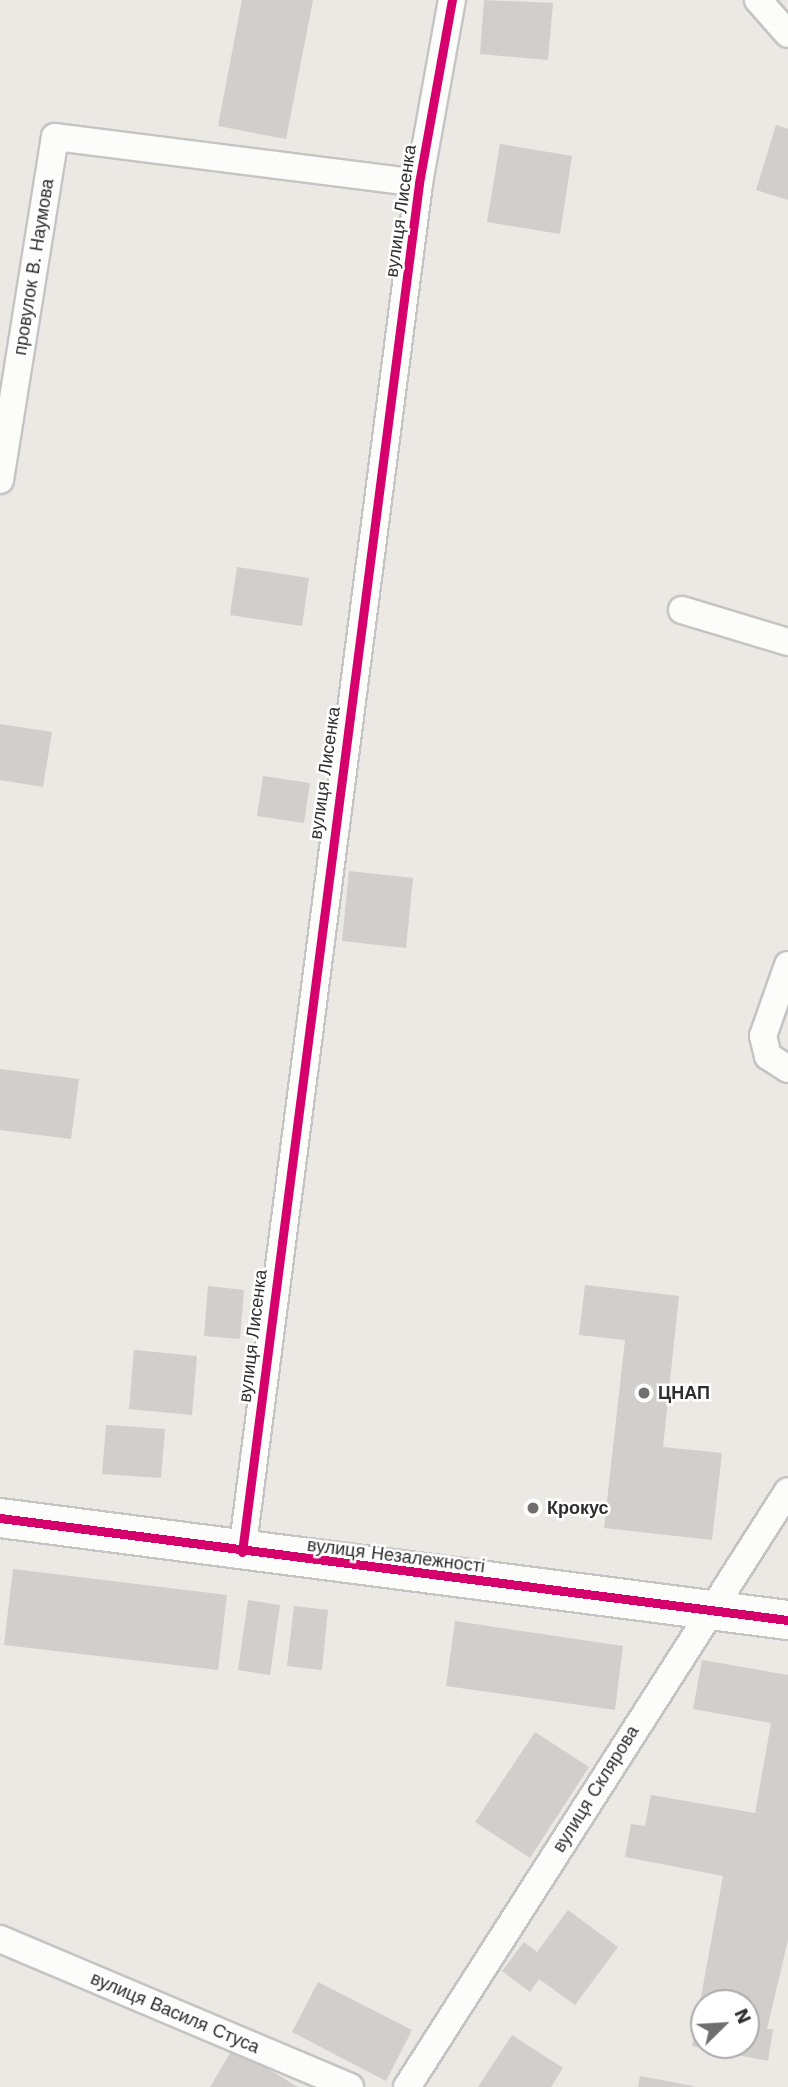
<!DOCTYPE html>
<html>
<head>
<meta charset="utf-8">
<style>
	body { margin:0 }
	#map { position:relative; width:788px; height:2087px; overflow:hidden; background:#ece8e4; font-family:"Work Sans",sans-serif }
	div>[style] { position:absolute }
	.building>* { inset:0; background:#d1cecb }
	.roads { filter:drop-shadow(2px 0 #c5c4c5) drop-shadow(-2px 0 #c5c4c5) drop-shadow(0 2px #c5c4c5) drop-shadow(0 -2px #c5c4c5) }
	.street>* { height:26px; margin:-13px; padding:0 13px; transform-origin:13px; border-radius:13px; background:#fcfcfb }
	.secondary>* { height:38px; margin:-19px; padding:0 19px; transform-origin:19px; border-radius:19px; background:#fcfcfb }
	.cycleway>* { height:9px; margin:-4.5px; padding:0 4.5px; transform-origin:4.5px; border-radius:4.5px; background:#d6006c }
	.dots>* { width:19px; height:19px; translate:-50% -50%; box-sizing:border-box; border:4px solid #fff; border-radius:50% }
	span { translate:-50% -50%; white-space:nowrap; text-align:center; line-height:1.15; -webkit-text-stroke:5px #fff; paint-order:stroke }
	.street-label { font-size:18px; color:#2e2e2e }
	.poi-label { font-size:18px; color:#2e2e2e; font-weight:700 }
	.left { translate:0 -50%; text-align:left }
	.north { position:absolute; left:690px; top:1989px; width:70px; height:70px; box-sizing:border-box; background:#fff; border:2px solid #ababab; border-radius:50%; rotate:66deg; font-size:19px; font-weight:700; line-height:28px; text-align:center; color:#2e2e2e }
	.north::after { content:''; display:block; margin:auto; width:24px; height:32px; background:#706f6e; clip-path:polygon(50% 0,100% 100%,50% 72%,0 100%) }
</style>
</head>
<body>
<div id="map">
	<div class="building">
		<i style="clip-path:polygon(242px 0,313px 0,286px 139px,218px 126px)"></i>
		<i style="clip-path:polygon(484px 0,553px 3px,548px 60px,480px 54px)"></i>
		<i style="clip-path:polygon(776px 125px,788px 129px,788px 200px,756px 190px)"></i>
		<i style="clip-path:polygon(500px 144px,572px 156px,560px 234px,487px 222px)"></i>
		<i style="clip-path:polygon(237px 567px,309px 578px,302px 626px,230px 615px)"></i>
		<i style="clip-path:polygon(0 724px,52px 732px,43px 787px,0 780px)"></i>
		<i style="clip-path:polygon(263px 776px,310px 783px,304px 823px,257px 816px)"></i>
		<i style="clip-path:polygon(349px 871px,413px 878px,406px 948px,342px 941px)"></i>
		<i style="clip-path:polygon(0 1069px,79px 1079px,71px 1139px,0 1130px)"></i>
		<i style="clip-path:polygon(585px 1285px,679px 1296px,663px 1447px,722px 1453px,712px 1540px,604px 1528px,625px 1340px,579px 1335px)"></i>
		<i style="clip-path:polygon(208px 1286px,244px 1290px,240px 1339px,204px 1336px)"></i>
		<i style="clip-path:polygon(134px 1350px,197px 1356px,192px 1415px,129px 1409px)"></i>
		<i style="clip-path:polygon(106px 1425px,165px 1429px,161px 1478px,102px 1474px)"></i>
		<i style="clip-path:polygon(13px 1569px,227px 1595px,218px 1670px,4px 1645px)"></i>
		<i style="clip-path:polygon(248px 1600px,280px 1605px,270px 1675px,238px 1670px)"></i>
		<i style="clip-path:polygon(294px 1606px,328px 1610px,322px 1670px,287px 1666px)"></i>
		<i style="clip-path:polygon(455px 1621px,623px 1646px,615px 1710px,446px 1686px)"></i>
		<i style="clip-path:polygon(evenodd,702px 1660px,788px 1675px,788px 1940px,767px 2029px,773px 2029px,768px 2061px,692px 2046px,723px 1876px,625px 1857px,631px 1824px,645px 1826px,651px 1795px,755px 1813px,771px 1723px,693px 1709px,702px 1660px,704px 2003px,746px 2003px,746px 2045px,704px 2045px,704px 2003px)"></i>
		<i style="clip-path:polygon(535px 1732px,589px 1767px,530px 1858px,475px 1822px)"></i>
		<i style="clip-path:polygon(568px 1910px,618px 1947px,575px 2005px,539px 1979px,530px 1992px,502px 1971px,524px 1942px,537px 1952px)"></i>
		<i style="clip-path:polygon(318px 1982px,412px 2030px,386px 2081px,292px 2032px)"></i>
		<i style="clip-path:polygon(512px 2035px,563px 2068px,551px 2087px,478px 2087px)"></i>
		<i style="clip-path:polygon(233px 2048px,298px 2087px,210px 2087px)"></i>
		<i style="clip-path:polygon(640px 2076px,693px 2086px,693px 2087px,638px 2087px)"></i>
	</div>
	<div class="roads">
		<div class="street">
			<i style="left:758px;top:0;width:45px;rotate:48.6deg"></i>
			<i style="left:0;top:480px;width:347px;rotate:-80.9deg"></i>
			<i style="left:55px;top:137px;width:367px;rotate:7.2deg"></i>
			<i style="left:682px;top:610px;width:111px;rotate:16.8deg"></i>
			<i style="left:788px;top:965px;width:75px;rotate:109.4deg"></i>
			<i style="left:763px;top:1036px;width:21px;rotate:76deg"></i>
			<i style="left:768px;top:1056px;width:24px;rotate:33deg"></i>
			<i style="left:242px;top:1552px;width:1380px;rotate:-82.63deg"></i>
			<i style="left:419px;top:183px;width:186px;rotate:-79.8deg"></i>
			<i style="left:0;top:1939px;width:380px;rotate:22.9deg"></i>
			<i style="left:407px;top:2087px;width:707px;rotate:-57.41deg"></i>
		</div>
		<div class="secondary">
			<i style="left:0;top:1518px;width:795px;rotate:7.38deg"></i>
		</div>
	</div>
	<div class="cycleway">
		<i style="left:0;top:1518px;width:795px;rotate:7.38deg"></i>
		<i style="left:242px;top:1552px;width:1380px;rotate:-82.63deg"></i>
		<i style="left:419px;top:183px;width:186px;rotate:-79.8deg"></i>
	</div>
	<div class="dots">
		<i style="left:644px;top:1393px;background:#706f6e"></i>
		<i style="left:533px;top:1508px;background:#706f6e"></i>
	</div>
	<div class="street-label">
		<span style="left:401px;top:211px;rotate:-82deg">вулиця Лисенка</span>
		<span style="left:34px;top:267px;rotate:-81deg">провулок В. Наумова</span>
		<span style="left:325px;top:773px;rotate:-82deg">вулиця Лисенка</span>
		<span style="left:253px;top:1336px;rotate:-83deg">вулиця Лисенка</span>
		<span style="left:396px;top:1556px;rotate:7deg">вулиця Незалежності</span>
		<span style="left:596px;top:1789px;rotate:-58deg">вулиця Склярова</span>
		<span style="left:175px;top:2013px;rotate:23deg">вулиця Василя Стуса</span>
	</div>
	<div class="poi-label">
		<span class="left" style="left:658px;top:1393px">ЦНАП</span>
		<span class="left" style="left:547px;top:1508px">Крокус</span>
	</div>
	<div class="north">N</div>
</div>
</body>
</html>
